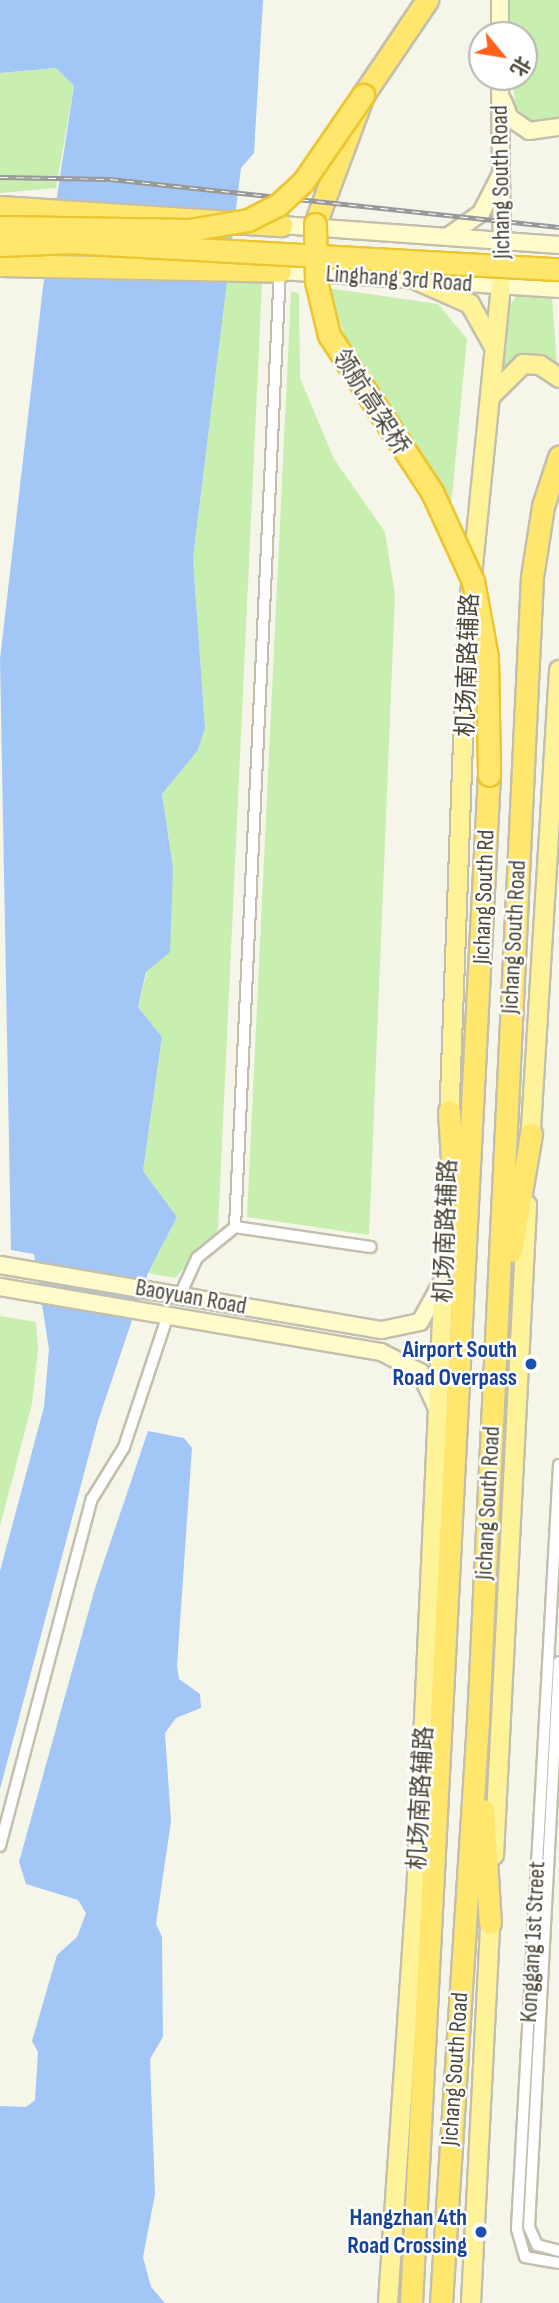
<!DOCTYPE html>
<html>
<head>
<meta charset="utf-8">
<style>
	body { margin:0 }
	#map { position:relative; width:559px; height:2303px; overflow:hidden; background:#f6f5ea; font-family:"Sofia Sans Condensed","Noto Sans SC",sans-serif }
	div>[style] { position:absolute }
	.green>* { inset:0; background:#c8eeb0 }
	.water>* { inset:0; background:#a2c7f7 }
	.roads { filter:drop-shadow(2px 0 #c3bfac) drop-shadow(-2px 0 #c3bfac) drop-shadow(0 2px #c3bfac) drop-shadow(0 -2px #c3bfac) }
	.street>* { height:10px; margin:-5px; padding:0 5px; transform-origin:5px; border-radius:5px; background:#fff }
	.secondary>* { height:16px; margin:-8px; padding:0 8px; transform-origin:8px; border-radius:8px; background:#fffbcb }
	.primary>* { height:18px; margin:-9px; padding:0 9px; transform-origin:9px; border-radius:9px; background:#fff39a }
	.highway>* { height:21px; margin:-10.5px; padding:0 10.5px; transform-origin:10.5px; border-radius:10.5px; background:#ffe66c }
	.rail>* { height:5px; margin-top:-2.5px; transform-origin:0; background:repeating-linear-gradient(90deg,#fff 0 8px,#999 0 16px); box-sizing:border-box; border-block:2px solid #999 }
	.bridges { filter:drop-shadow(2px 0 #ecc52f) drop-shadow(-2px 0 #ecc52f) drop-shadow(0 2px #ecc52f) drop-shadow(0 -2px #ecc52f) }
	.highway-bridge>* { height:21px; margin:-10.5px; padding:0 10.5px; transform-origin:10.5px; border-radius:10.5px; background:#ffe66c }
	.dots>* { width:19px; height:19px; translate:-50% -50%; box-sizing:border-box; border:4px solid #fff; border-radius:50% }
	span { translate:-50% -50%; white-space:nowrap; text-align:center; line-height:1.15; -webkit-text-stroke:5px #fff; paint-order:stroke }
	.street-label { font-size:24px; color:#4b4737 }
	.transit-label { font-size:24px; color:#164399; font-weight:700 }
	.right { translate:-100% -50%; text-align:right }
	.north { position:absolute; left:468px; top:21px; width:70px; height:70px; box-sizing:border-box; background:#fff; border:2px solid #b7b5af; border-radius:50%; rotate:120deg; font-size:19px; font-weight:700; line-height:28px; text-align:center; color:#4b4737 }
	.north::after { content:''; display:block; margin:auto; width:24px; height:32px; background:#ff6118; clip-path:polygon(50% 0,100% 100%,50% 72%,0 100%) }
</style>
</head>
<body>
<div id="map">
	<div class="green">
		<i style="clip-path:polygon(509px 0,559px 0,559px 121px,538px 128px,515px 106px,513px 77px,524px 77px,524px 35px,508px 35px)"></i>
		<i style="clip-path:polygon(56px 68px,74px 86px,56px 188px,0 193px,0 73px)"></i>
		<i style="clip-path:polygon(227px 281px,262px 283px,218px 1230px,175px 1278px,148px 1273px,177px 1217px,143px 1171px,162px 1038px,138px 1007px,173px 868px,162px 793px,198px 750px,205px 728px,193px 558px)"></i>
		<i style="clip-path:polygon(328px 288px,438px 304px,467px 339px,451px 506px,357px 371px)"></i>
		<i style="clip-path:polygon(291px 292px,299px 293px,300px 378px,334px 459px,385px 532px,395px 595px,369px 1235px,247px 1217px)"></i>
		<i style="clip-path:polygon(518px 293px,552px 297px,557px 366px,540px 357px,520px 358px,502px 369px,509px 307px)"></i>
		<i style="clip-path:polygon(0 1316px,36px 1322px,38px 1349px,32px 1404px,0 1526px)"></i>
	</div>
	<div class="water">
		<i style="clip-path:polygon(0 0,263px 0,254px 153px,241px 168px,193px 558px,205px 728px,198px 750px,162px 794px,173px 868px,170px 952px,146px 972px,138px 1007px,162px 1037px,143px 1171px,177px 1217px,148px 1273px,98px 1421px,0 1789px,0 1571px,44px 1407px,49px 1349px,34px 1254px,11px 1250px,0 659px,43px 287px,74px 86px,56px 68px,0 73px)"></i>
		<i style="clip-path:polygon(148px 1431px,184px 1438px,192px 1448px,177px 1666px,179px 1679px,200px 1694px,201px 1708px,176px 1718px,165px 1733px,171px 1821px,156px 1924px,162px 1937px,163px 2037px,150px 2059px,155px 2194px,143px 2257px,151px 2287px,165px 2303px,0 2303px,0 2106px,26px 2107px,35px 2100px,38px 2052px,32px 2041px,57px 1955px,77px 1937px,86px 1913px,78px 1900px,26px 1884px,19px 1862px,95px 1588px)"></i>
	</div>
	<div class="roads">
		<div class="street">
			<i style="left:235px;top:1227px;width:137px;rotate:8.4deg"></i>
			<i style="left:180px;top:1295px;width:41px;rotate:-65.3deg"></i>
			<i style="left:197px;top:1258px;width:49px;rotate:-39.2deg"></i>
			<i style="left:235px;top:1227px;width:957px;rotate:-87.31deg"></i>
			<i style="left:559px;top:1465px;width:765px;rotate:93.15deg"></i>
			<i style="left:517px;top:2229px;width:29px;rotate:74deg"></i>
			<i style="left:525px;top:2257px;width:35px;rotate:10deg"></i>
			<i style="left:559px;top:1662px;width:566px;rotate:93.04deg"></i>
			<i style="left:529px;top:2227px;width:20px;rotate:66deg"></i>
			<i style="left:537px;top:2245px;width:23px;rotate:15deg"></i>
			<i style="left:0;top:1846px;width:359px;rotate:-75.2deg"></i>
			<i style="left:92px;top:1499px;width:61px;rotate:-58.4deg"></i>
			<i style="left:124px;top:1447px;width:139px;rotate:-71.6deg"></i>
		</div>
		<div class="secondary">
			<i style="left:500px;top:35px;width:35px;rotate:-90deg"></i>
			<i style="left:500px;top:77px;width:200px;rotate:89.4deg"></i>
			<i style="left:503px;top:101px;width:18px;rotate:68deg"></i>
			<i style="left:510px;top:118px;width:23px;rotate:34deg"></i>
			<i style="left:529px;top:131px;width:30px;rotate:-8deg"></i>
			<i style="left:281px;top:225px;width:279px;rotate:4.1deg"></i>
			<i style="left:447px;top:237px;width:42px;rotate:-35.2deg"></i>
			<i style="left:481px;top:213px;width:44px;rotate:-62.9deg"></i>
			<i style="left:280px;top:271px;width:280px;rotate:3.7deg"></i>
			<i style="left:0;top:1265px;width:387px;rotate:9.7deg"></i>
			<i style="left:382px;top:1330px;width:39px;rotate:-12deg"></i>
			<i style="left:420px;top:1322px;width:43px;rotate:-61.1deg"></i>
			<i style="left:0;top:1287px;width:387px;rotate:9.7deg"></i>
			<i style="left:381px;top:1352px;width:44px;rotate:27.1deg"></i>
			<i style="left:420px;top:1372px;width:38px;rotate:65deg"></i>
		</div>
		<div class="primary">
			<i style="left:418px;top:281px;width:57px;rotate:23.9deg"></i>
			<i style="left:470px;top:304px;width:47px;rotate:60.7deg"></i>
			<i style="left:490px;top:397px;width:47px;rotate:-45deg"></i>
			<i style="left:523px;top:364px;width:17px;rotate:3deg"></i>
			<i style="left:540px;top:365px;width:23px;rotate:34deg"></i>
			<i style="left:449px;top:1124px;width:498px;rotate:-87.9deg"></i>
			<i style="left:467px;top:626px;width:342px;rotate:-84.3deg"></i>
			<i style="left:530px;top:1145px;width:476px;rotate:-86.5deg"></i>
			<i style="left:494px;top:1855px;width:651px;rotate:-87.09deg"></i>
			<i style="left:388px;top:2303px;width:407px;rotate:-86.1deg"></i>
			<i style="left:416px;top:1897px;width:690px;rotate:-87.42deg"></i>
			<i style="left:471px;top:2303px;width:393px;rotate:-87.1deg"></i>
		</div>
		<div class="highway">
			<i style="left:0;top:207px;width:282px;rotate:3.7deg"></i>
			<i style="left:315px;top:224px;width:138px;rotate:-69.6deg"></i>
			<i style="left:363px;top:95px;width:115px;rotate:-56deg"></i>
			<i style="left:0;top:265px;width:280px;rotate:1.2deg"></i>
			<i style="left:449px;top:1111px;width:116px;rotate:86.5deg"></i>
			<i style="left:511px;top:1251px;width:119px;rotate:-80.3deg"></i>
			<i style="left:483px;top:1810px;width:113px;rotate:86.5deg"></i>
			<i style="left:411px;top:2303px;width:1530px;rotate:-87.08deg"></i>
			<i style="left:441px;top:2303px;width:582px;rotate:-86.36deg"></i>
			<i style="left:478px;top:1722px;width:1146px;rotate:-87.3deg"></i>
			<i style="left:532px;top:577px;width:72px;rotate:-81.2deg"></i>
			<i style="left:543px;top:506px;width:52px;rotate:-71.9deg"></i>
		</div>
	</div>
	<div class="rail">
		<i style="left:0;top:177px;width:110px;rotate:1deg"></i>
		<i style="left:110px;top:179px;width:452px;rotate:6.1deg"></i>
	</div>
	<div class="bridges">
		<div class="highway-bridge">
			<i style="left:315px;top:224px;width:57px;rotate:89deg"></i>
			<i style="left:316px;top:281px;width:56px;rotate:76.5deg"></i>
			<i style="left:329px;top:335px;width:188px;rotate:56.7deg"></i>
			<i style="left:432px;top:492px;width:98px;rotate:65.3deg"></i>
			<i style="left:473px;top:581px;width:77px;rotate:79.6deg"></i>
			<i style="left:487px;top:657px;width:118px;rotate:89deg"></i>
			<i style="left:0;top:227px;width:189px;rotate:0.9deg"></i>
			<i style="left:189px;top:230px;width:60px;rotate:-9.6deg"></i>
			<i style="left:248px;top:220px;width:34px;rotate:-27deg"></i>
			<i style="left:278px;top:205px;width:34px;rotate:-43deg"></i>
			<i style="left:303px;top:182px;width:106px;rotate:-55.4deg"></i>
			<i style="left:0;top:245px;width:71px;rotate:-2.4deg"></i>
			<i style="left:71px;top:242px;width:489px;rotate:3.2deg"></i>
		</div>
	</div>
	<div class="dots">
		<i style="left:531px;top:1364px;background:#1a4fb4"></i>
		<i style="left:481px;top:2232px;background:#1a4fb4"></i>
	</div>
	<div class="street-label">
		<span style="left:501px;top:182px;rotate:-91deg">Jichang South Road</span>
		<span style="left:399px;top:279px;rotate:4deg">Linghang 3rd Road</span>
		<span style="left:371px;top:402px;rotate:57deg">领航高架桥</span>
		<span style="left:468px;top:665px;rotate:-88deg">机场南路辅路</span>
		<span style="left:484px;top:897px;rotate:-88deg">Jichang South Rd</span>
		<span style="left:514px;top:937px;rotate:-87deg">Jichang South Road</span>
		<span style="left:446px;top:1231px;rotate:-88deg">机场南路辅路</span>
		<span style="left:191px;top:1297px;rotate:10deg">Baoyuan Road</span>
		<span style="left:488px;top:1503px;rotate:-87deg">Jichang South Road</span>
		<span style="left:421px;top:1798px;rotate:-87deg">机场南路辅路</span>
		<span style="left:533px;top:1942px;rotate:-87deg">Konggang 1st Street</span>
		<span style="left:455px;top:2069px;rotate:-86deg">Jichang South Road</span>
	</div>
	<div class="transit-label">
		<span class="right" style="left:517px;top:1364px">Airport South<br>Road Overpass</span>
		<span class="right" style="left:467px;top:2232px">Hangzhan 4th<br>Road Crossing</span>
	</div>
	<div class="north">北</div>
</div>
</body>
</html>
